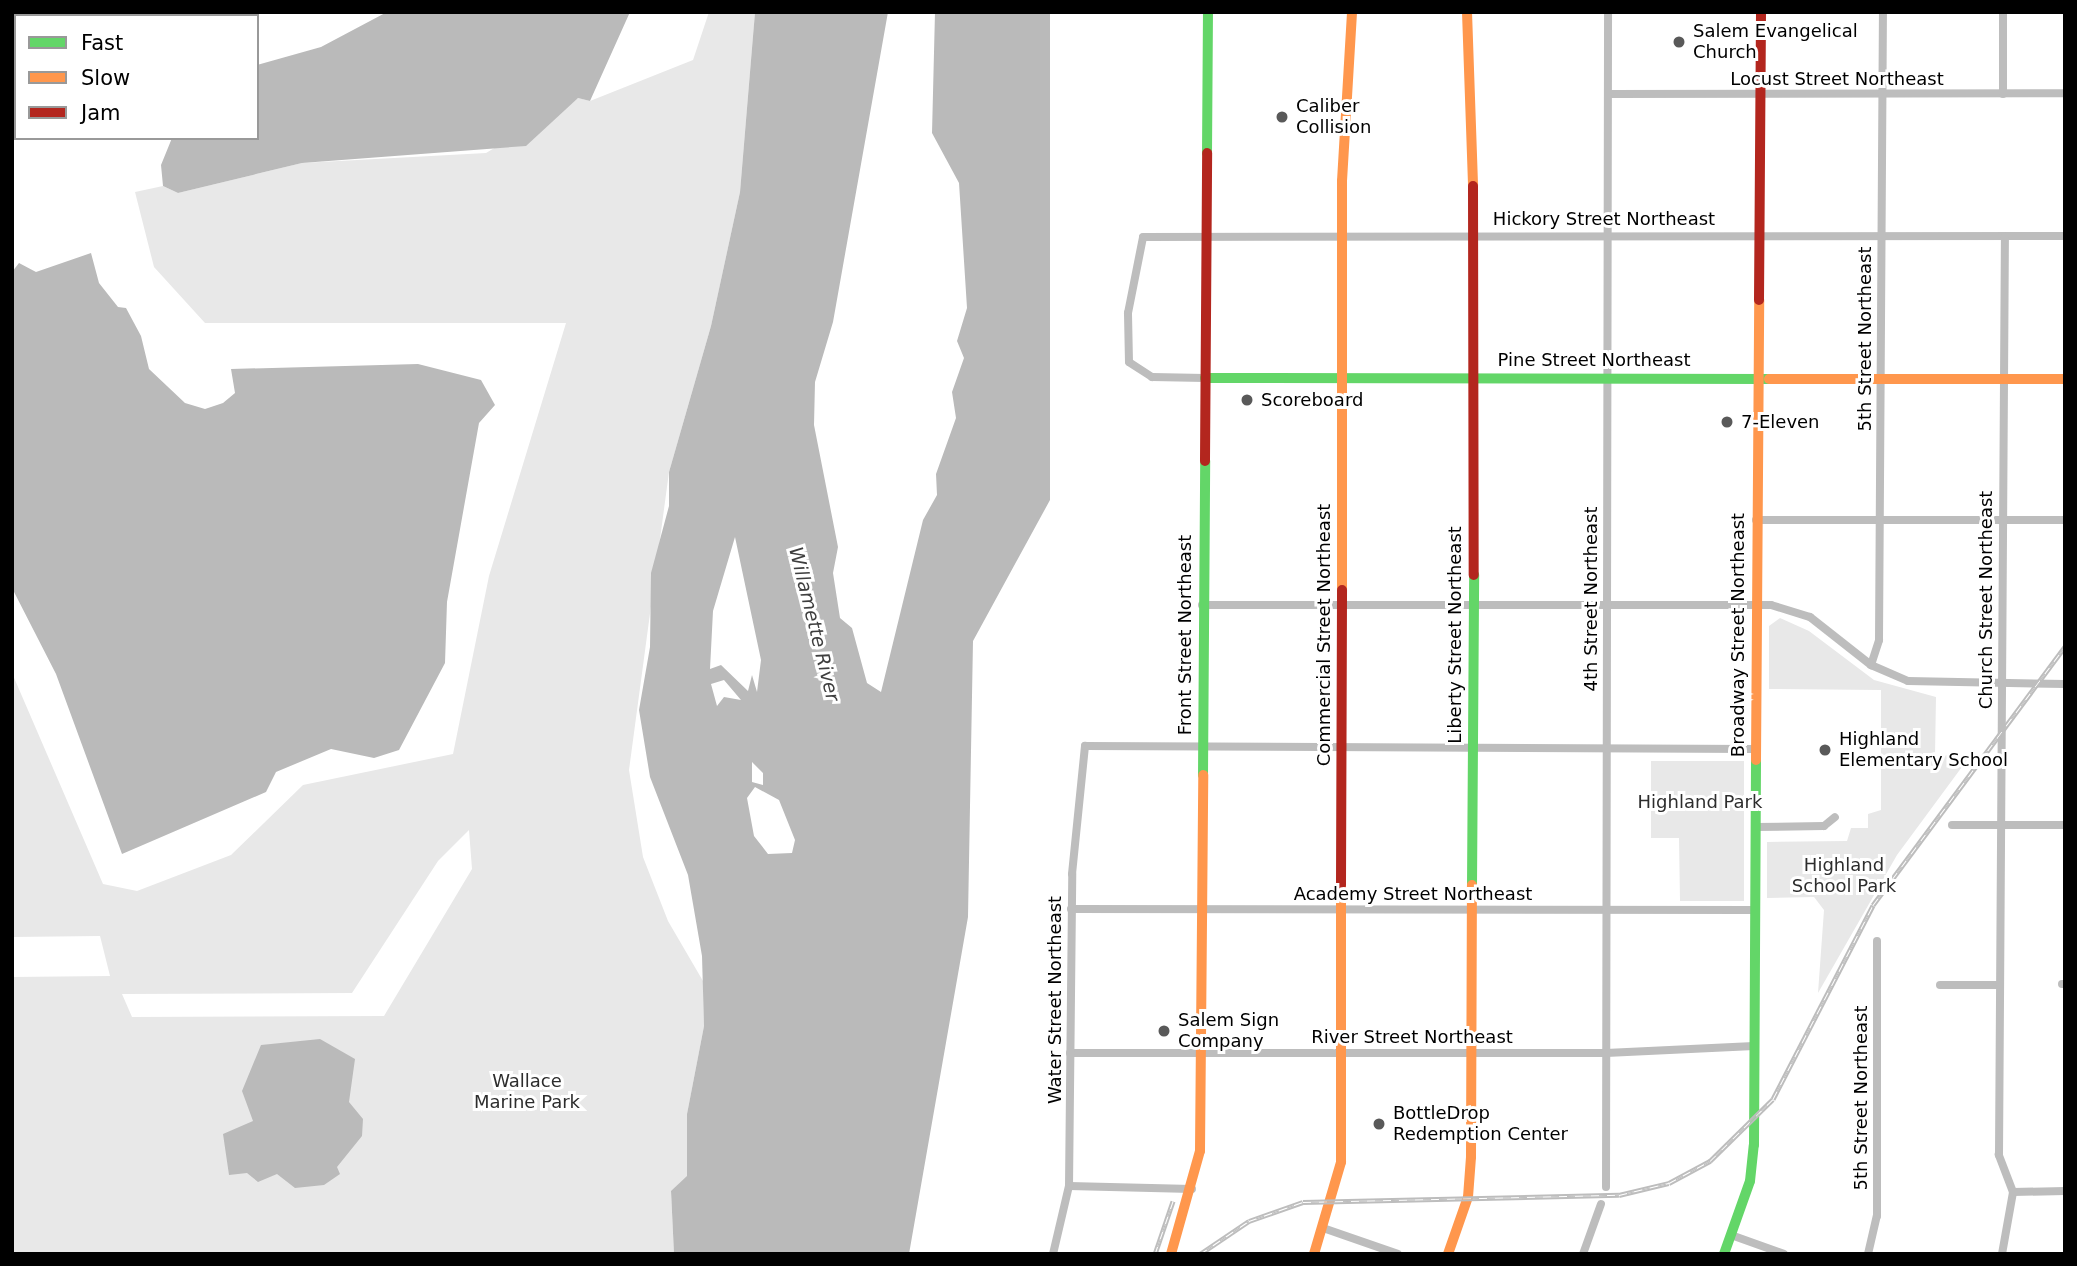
<!DOCTYPE html>
<html>
<head>
<meta charset="utf-8">
<style>
	body { margin:0 }
	#map { position:relative; width:2077px; height:1266px; overflow:hidden; background:#fff; font-family:"DejaVu Sans",sans-serif }
	div>[style] { position:absolute }
	.green>* { inset:0; background:#e8e8e8 }
	.water>* { inset:0; background:#bababa }
	.street>* { height:8px; margin:-4px; padding:0 4px; transform-origin:4px; border-radius:4px; background:#bdbdbd }
	.fast>* { height:10px; margin:-5px; padding:0 5px; transform-origin:5px; border-radius:5px; background:#63d668 }
	.slow>* { height:10px; margin:-5px; padding:0 5px; transform-origin:5px; border-radius:5px; background:#ff974d }
	.jam>* { height:10px; margin:-5px; padding:0 5px; transform-origin:5px; border-radius:5px; background:#b3261e }
	.rail>* { height:5px; margin-top:-2.5px; transform-origin:0; background:repeating-linear-gradient(90deg,#fff 0 8px,#bdbdbd 0 16px); box-sizing:border-box; border-block:2px solid #bdbdbd }
	.dots>* { width:19px; height:19px; translate:-50% -50%; box-sizing:border-box; border:4px solid #fff; border-radius:50% }
	span { translate:-50% -50%; white-space:nowrap; text-align:center; line-height:1.15; -webkit-text-stroke:6px #fff; paint-order:stroke }
	.poi-label { font-size:18px; color:#000 }
	.left { translate:0 -50%; text-align:left }
	.street-label { font-size:18px; color:#000 }
	.park-label { font-size:18px; color:#2d2d2d }
	.water-label { font-size:19px; color:#3e3e3e; font-style:italic }
	.frame { position:absolute; inset:0; border:14px solid #000; pointer-events:none }
	.legend { position:absolute; left:14px; top:14px; width:245px; height:126px; box-sizing:border-box; background:#fff; border:2px solid #999; margin:0; padding:9px 12px; list-style:none; font-size:21px; color:#000 }
	.legend li { display:flex; align-items:center; gap:14px; height:35px }
	.legend b { width:35px; border:2px solid #999 }
</style>
</head>
<body>
<div id="map">
	<div class="green">
		<i style="clip-path:polygon(evenodd,709px 12px,755px 12px,740px 192px,711px 326px,669px 472px,629px 770px,643px 857px,668px 921px,703px 981px,704px 1026px,687px 1114px,687px 1177px,671px 1192px,674px 1254px,12px 1254px,12px 977px,110px 976px,100px 936px,12px 937px,12px 673px,103px 884px,137px 891px,231px 855px,303px 785px,453px 754px,489px 576px,566px 323px,205px 323px,154px 267px,135px 192px,163px 186px,178px 193px,302px 163px,486px 153px,578px 98px,590px 101px,693px 60px,709px 12px,469px 830px,472px 869px,384px 1016px,132px 1017px,122px 994px,352px 993px,438px 861px,469px 830px)"></i>
		<i style="clip-path:polygon(1780px 618px,1809px 631px,1874px 680px,1936px 697px,1935px 755px,1970px 756px,1897px 855px,1818px 993px,1824px 910px,1814px 897px,1767px 898px,1767px 842px,1847px 841px,1851px 828px,1868px 828px,1868px 814px,1881px 810px,1881px 690px,1769px 689px,1769px 626px)"></i>
		<i style="clip-path:polygon(1651px 761px,1744px 761px,1744px 901px,1680px 901px,1679px 838px,1651px 838px)"></i>
	</div>
	<div class="water">
		<i style="clip-path:polygon(387px 12px,630px 12px,590px 101px,578px 98px,526px 146px,302px 163px,178px 193px,163px 186px,161px 165px,172px 138px,257px 138px,257px 65px,321px 47px)"></i>
		<i style="clip-path:polygon(evenodd,755px 12px,888px 12px,833px 322px,815px 382px,814px 425px,838px 547px,833px 573px,840px 618px,852px 628px,867px 683px,881px 692px,923px 520px,937px 495px,936px 474px,956px 418px,952px 392px,964px 358px,957px 341px,967px 308px,959px 183px,932px 133px,935px 12px,1050px 12px,1050px 500px,973px 641px,968px 917px,909px 1254px,674px 1254px,671px 1191px,687px 1176px,687px 1114px,704px 1026px,702px 956px,688px 875px,650px 777px,639px 710px,650px 647px,651px 573px,669px 506px,669px 472px,711px 326px,740px 192px,755px 12px,735px 537px,761px 660px,757px 692px,752px 675px,748px 691px,721px 665px,710px 669px,713px 611px,735px 537px,755px 12px,724px 680px,741px 700px,724px 697px,717px 706px,711px 684px,724px 680px,755px 12px,752px 762px,763px 773px,763px 785px,752px 782px,752px 762px,755px 12px,755px 787px,779px 800px,795px 840px,792px 853px,768px 854px,754px 836px,747px 798px,755px 787px)"></i>
		<i style="clip-path:polygon(91px 253px,99px 283px,118px 307px,126px 308px,141px 336px,149px 369px,185px 403px,205px 409px,223px 403px,235px 393px,231px 369px,418px 364px,481px 380px,495px 405px,479px 423px,447px 602px,445px 663px,399px 750px,374px 758px,331px 749px,276px 772px,266px 792px,122px 854px,56px 674px,12px 588px,12px 272px,19px 263px,36px 272px)"></i>
		<i style="clip-path:polygon(320px 1039px,355px 1059px,349px 1102px,363px 1119px,362px 1136px,337px 1167px,340px 1174px,324px 1185px,295px 1188px,277px 1174px,258px 1182px,247px 1173px,229px 1175px,223px 1134px,253px 1121px,242px 1091px,261px 1045px)"></i>
	</div>
	<div class="street">
		<i style="left:1609px;top:94px;width:456px;rotate:-0.1deg"></i>
		<i style="left:2003px;top:94px;width:82px;rotate:-90deg"></i>
		<i style="left:1205px;top:378px;width:53px;rotate:-178.9deg"></i>
		<i style="left:1152px;top:377px;width:27px;rotate:-147deg"></i>
		<i style="left:1129px;top:362px;width:49px;rotate:-91.2deg"></i>
		<i style="left:1128px;top:313px;width:77px;rotate:-78.8deg"></i>
		<i style="left:1143px;top:237px;width:922px;rotate:-0.06deg"></i>
		<i style="left:1756px;top:520px;width:309px"></i>
		<i style="left:1202px;top:605px;width:569px"></i>
		<i style="left:1771px;top:605px;width:41px;rotate:17.1deg"></i>
		<i style="left:1810px;top:617px;width:78px;rotate:38.2deg"></i>
		<i style="left:1871px;top:665px;width:40px;rotate:23.4deg"></i>
		<i style="left:1908px;top:681px;width:157px;rotate:1.1deg"></i>
		<i style="left:1871px;top:665px;width:26px;rotate:-72deg"></i>
		<i style="left:1879px;top:640px;width:628px;rotate:-89.64deg"></i>
		<i style="left:1952px;top:825px;width:113px"></i>
		<i style="left:1755px;top:827px;width:69px;rotate:-0.8deg"></i>
		<i style="left:1824px;top:826px;width:14px;rotate:-39deg"></i>
		<i style="left:1071px;top:909px;width:684px;rotate:0.08deg"></i>
		<i style="left:2062px;top:984px;width:3px"></i>
		<i style="left:1940px;top:985px;width:59px"></i>
		<i style="left:1070px;top:1053px;width:536px"></i>
		<i style="left:1606px;top:1053px;width:148px;rotate:-2.7deg"></i>
		<i style="left:1069px;top:1186px;width:123px;rotate:1.4deg"></i>
		<i style="left:1606px;top:1187px;width:1175px;rotate:-89.9deg"></i>
		<i style="left:2013px;top:1192px;width:52px;rotate:-1.1deg"></i>
		<i style="left:1323px;top:1228px;width:79px;rotate:19.1deg"></i>
		<i style="left:1731px;top:1235px;width:56px;rotate:19.7deg"></i>
		<i style="left:1053px;top:1254px;width:70px;rotate:-76.8deg"></i>
		<i style="left:1069px;top:1186px;width:312px;rotate:-89.4deg"></i>
		<i style="left:1072px;top:874px;width:129px;rotate:-84.2deg"></i>
		<i style="left:1085px;top:746px;width:670px;rotate:0.26deg"></i>
		<i style="left:1583px;top:1254px;width:53px;rotate:-70.2deg"></i>
		<i style="left:1868px;top:1254px;width:39px;rotate:-77deg"></i>
		<i style="left:1877px;top:1216px;width:275px;rotate:-90deg"></i>
		<i style="left:2002px;top:1254px;width:63px;rotate:-79.9deg"></i>
		<i style="left:2013px;top:1192px;width:40px;rotate:-111deg"></i>
		<i style="left:1999px;top:1155px;width:919px;rotate:-89.63deg"></i>
	</div>
	<div class="fast">
		<i style="left:1207px;top:153px;width:141px;rotate:-89.6deg"></i>
		<i style="left:1205px;top:378px;width:564px;rotate:0.1deg"></i>
		<i style="left:1203px;top:775px;width:314px;rotate:-89.6deg"></i>
		<i style="left:1472px;top:885px;width:310px;rotate:-89.6deg"></i>
		<i style="left:1724px;top:1254px;width:77px;rotate:-70.4deg"></i>
		<i style="left:1750px;top:1181px;width:36px;rotate:-84deg"></i>
		<i style="left:1754px;top:1145px;width:385px;rotate:-89.7deg"></i>
	</div>
	<div class="slow">
		<i style="left:1467px;top:12px;width:174px;rotate:88deg"></i>
		<i style="left:1769px;top:379px;width:296px"></i>
		<i style="left:1342px;top:590px;width:409px;rotate:-90deg"></i>
		<i style="left:1342px;top:181px;width:169px;rotate:-86.6deg"></i>
		<i style="left:1756px;top:760px;width:460px;rotate:-89.6deg"></i>
		<i style="left:1171px;top:1254px;width:107px;rotate:-74.3deg"></i>
		<i style="left:1200px;top:1151px;width:376px;rotate:-89.5deg"></i>
		<i style="left:1314px;top:1254px;width:96px;rotate:-73.6deg"></i>
		<i style="left:1341px;top:1162px;width:277px;rotate:-90deg"></i>
		<i style="left:1448px;top:1254px;width:60px;rotate:-70.7deg"></i>
		<i style="left:1468px;top:1197px;width:40px;rotate:-85.7deg"></i>
		<i style="left:1471px;top:1157px;width:272px;rotate:-89.8deg"></i>
	</div>
	<div class="jam">
		<i style="left:1473px;top:186px;width:389px;rotate:89.9deg"></i>
		<i style="left:1759px;top:300px;width:288px;rotate:-89.6deg"></i>
		<i style="left:1205px;top:461px;width:308px;rotate:-89.6deg"></i>
		<i style="left:1341px;top:885px;width:295px;rotate:-89.8deg"></i>
	</div>
	<div class="rail">
		<i style="left:1155px;top:1254px;width:56px;rotate:-71.2deg"></i>
		<i style="left:1200px;top:1254px;width:59px;rotate:-34deg"></i>
		<i style="left:1249px;top:1221px;width:57px;rotate:-19.4deg"></i>
		<i style="left:1303px;top:1202px;width:316px;rotate:-1.3deg"></i>
		<i style="left:1619px;top:1195px;width:51px;rotate:-13.5deg"></i>
		<i style="left:1669px;top:1183px;width:47px;rotate:-28.2deg"></i>
		<i style="left:1710px;top:1161px;width:88px;rotate:-44.5deg"></i>
		<i style="left:1773px;top:1099px;width:218px;rotate:-62.7deg"></i>
		<i style="left:1873px;top:905px;width:322px;rotate:-53.4deg"></i>
	</div>
	<div class="dots">
		<i style="left:1679px;top:42px;background:#595959"></i>
		<i style="left:1282px;top:117px;background:#595959"></i>
		<i style="left:1247px;top:400px;background:#595959"></i>
		<i style="left:1727px;top:422px;background:#595959"></i>
		<i style="left:1825px;top:750px;background:#595959"></i>
		<i style="left:1164px;top:1031px;background:#595959"></i>
		<i style="left:1379px;top:1124px;background:#595959"></i>
	</div>
	<div class="poi-label">
		<span class="left" style="left:1693px;top:42px">Salem Evangelical<br>Church</span>
		<span class="left" style="left:1296px;top:117px">Caliber<br>Collision</span>
		<span class="left" style="left:1261px;top:400px">Scoreboard</span>
		<span class="left" style="left:1741px;top:422px">7-Eleven</span>
		<span class="left" style="left:1839px;top:750px">Highland<br>Elementary School</span>
		<span class="left" style="left:1178px;top:1031px">Salem Sign<br>Company</span>
		<span class="left" style="left:1393px;top:1124px">BottleDrop<br>Redemption Center</span>
	</div>
	<div class="street-label">
		<span style="left:1837px;top:79px">Locust Street Northeast</span>
		<span style="left:1604px;top:219px">Hickory Street Northeast</span>
		<span style="left:1865px;top:339px;rotate:-90deg">5th Street Northeast</span>
		<span style="left:1594px;top:360px">Pine Street Northeast</span>
		<span style="left:1591px;top:599px;rotate:-90deg">4th Street Northeast</span>
		<span style="left:1986px;top:600px;rotate:-90deg">Church Street Northeast</span>
		<span style="left:1185px;top:635px;rotate:-90deg">Front Street Northeast</span>
		<span style="left:1324px;top:635px;rotate:-90deg">Commercial Street Northeast</span>
		<span style="left:1455px;top:635px;rotate:-90deg">Liberty Street Northeast</span>
		<span style="left:1738px;top:635px;rotate:-90deg">Broadway Street Northeast</span>
		<span style="left:1413px;top:894px">Academy Street Northeast</span>
		<span style="left:1055px;top:1000px;rotate:-90deg">Water Street Northeast</span>
		<span style="left:1412px;top:1037px">River Street Northeast</span>
		<span style="left:1861px;top:1098px;rotate:-90deg">5th Street Northeast</span>
	</div>
	<div class="park-label">
		<span style="left:1700px;top:802px">Highland Park</span>
		<span style="left:1844px;top:876px">Highland<br>School Park</span>
		<span style="left:527px;top:1092px">Wallace<br>Marine Park</span>
	</div>
	<div class="water-label">
		<span style="left:814px;top:624px;rotate:76deg">Willamette River</span>
	</div>
	<div class="frame"></div>
	<ul class="legend">
	<li><b style="height:9px;background:#63d668"></b>Fast</li>
	<li><b style="height:9px;background:#ff974d"></b>Slow</li>
	<li><b style="height:9px;background:#b3261e"></b>Jam</li>
	</ul>
</div>
</body>
</html>
